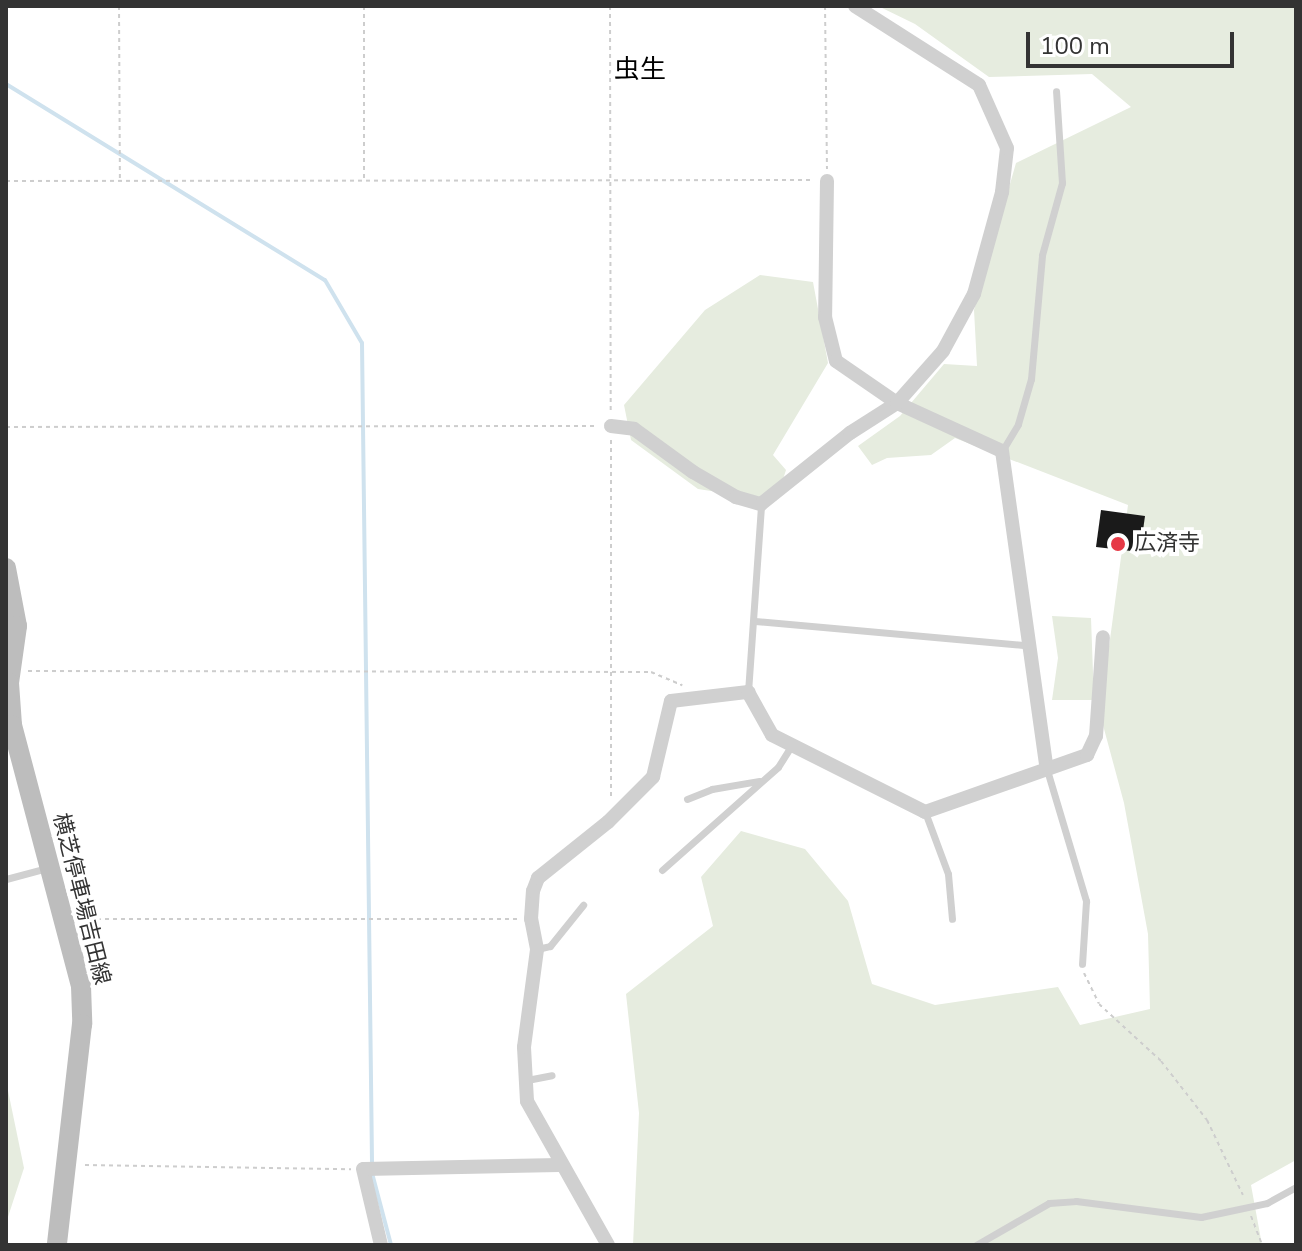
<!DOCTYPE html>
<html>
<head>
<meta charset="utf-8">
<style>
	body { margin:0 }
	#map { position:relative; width:1302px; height:1251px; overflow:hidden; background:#fff; font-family:"Nunito Sans","Noto Sans JP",sans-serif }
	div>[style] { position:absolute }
	.green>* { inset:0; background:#e6ecdf }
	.stream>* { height:4px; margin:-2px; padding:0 2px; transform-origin:2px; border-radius:2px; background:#cfe2ee }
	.building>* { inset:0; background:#1a1a1a }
	.path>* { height:2px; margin-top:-1px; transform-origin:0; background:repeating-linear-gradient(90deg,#cdcdcd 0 4px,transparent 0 8px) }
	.service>* { height:7px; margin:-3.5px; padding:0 3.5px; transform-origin:3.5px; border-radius:3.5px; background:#d0d0d0 }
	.minor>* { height:14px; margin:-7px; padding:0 7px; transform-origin:7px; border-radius:7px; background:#d0d0d0 }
	.secondary>* { height:20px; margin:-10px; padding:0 10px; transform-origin:10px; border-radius:10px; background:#bdbdbd }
	.dots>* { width:22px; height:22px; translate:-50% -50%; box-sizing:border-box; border:4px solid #fff; border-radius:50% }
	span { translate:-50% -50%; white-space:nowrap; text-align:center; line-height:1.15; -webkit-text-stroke:8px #fff; paint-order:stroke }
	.poi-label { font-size:22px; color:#333 }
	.left { translate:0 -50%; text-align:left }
	.street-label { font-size:22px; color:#333 }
	.quarter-label { font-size:26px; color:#000 }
	.frame { position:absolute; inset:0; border:8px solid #333; pointer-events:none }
	.scale { position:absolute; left:1026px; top:32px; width:208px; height:36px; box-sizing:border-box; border:4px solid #333; border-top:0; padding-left:10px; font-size:24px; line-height:28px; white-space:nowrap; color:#333; -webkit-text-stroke:6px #fff; paint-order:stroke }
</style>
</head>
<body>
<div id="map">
	<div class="green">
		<i style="clip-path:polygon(878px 6px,1296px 6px,1296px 1160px,1251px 1185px,1262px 1245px,633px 1245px,639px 1113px,626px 994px,713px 926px,701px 877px,741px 831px,805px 849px,848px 901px,872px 984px,935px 1005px,1058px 987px,1080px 1025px,1150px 1009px,1148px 934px,1124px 803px,1100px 714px,1128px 505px,955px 438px,931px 455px,887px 458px,872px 465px,858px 446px,900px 416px,944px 364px,977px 366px,974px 310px,1016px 163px,1131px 107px,1092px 74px,989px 77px,915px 24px)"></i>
		<i style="clip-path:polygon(760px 275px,813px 282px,828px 363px,773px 455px,786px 470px,776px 501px,698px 489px,631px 440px,624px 405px,705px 310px)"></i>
		<i style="clip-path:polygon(1052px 616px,1091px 618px,1094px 700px,1052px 700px,1058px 658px)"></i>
		<i style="clip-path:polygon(6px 1081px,24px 1168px,6px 1223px)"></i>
	</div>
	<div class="stream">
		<i style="left:6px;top:84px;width:374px;rotate:31.6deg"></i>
		<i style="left:325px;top:280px;width:73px;rotate:59.6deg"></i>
		<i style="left:362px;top:343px;width:822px;rotate:89.3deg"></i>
		<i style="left:372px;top:1173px;width:74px;rotate:75.2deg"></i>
	</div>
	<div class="building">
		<i style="clip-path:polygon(1101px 510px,1145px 516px,1140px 552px,1096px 547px)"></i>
	</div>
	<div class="path">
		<i style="left:119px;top:6px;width:175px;rotate:89.7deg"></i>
		<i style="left:364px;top:6px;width:172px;rotate:90deg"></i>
		<i style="left:610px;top:6px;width:404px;rotate:89.9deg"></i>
		<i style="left:825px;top:6px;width:163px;rotate:89.3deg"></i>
		<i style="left:6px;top:181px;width:807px;rotate:-0.07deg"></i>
		<i style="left:6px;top:427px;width:592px;rotate:-0.1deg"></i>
		<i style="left:611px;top:440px;width:358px;rotate:90deg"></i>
		<i style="left:28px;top:671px;width:623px;rotate:0.09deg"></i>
		<i style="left:651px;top:672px;width:34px;rotate:23deg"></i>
		<i style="left:81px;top:919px;width:437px"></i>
		<i style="left:1084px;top:973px;width:34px;rotate:64deg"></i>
		<i style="left:1099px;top:1004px;width:84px;rotate:42.6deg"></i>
		<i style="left:1161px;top:1061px;width:75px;rotate:52.1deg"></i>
		<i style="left:1207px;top:1120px;width:83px;rotate:64.4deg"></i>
		<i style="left:85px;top:1165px;width:266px;rotate:0.9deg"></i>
		<i style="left:1251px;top:1216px;width:31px;rotate:69deg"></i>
	</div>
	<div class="service">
		<i style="left:1002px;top:451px;width:31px;rotate:-59deg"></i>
		<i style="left:1018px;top:424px;width:47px;rotate:-73.9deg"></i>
		<i style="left:1031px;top:379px;width:124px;rotate:-84.9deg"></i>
		<i style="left:1042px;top:255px;width:75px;rotate:-74.5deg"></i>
		<i style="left:1062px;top:183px;width:92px;rotate:-93.7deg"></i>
		<i style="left:755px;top:621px;width:272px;rotate:5.1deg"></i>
		<i style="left:748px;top:692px;width:188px;rotate:-86deg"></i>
		<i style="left:1047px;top:770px;width:137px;rotate:73.4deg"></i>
		<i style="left:1086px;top:901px;width:63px;rotate:93.6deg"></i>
		<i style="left:687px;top:799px;width:27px;rotate:-22deg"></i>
		<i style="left:712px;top:789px;width:48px;rotate:-9.7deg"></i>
		<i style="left:925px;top:812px;width:66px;rotate:69.6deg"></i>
		<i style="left:948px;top:874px;width:45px;rotate:84.9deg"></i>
		<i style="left:662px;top:870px;width:155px;rotate:-41.6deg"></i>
		<i style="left:778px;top:767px;width:25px;rotate:-58deg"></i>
		<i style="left:6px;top:879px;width:42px;rotate:-15deg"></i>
		<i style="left:537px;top:949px;width:13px;rotate:-13deg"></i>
		<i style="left:550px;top:946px;width:53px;rotate:-51.2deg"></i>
		<i style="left:527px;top:1080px;width:25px;rotate:-11deg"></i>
		<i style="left:976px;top:1245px;width:84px;rotate:-29.9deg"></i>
		<i style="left:1049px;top:1203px;width:27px;rotate:-4deg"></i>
		<i style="left:1076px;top:1201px;width:126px;rotate:7.3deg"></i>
		<i style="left:1201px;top:1217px;width:67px;rotate:-12deg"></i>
		<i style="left:1267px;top:1203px;width:33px;rotate:-29deg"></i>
	</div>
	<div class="minor">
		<i style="left:827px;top:181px;width:136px;rotate:90.8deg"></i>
		<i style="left:825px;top:317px;width:45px;rotate:76deg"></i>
		<i style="left:836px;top:361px;width:74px;rotate:34.5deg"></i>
		<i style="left:897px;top:403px;width:115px;rotate:24.6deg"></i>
		<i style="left:1002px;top:451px;width:322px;rotate:82deg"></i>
		<i style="left:611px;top:426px;width:23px;rotate:7deg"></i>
		<i style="left:634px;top:429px;width:73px;rotate:36.1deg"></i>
		<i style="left:693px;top:472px;width:50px;rotate:30.2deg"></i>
		<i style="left:736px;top:497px;width:26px;rotate:16deg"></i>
		<i style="left:761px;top:504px;width:114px;rotate:-38.6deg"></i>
		<i style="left:850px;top:433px;width:56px;rotate:-32.6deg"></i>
		<i style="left:897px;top:403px;width:69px;rotate:-48.5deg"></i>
		<i style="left:943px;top:351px;width:65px;rotate:-61.5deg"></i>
		<i style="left:974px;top:294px;width:106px;rotate:-74.6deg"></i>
		<i style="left:1002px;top:192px;width:44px;rotate:-83.5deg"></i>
		<i style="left:1007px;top:148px;width:69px;rotate:-114deg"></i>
		<i style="left:979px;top:85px;width:147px;rotate:-147.5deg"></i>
		<i style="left:363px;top:1169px;width:78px;rotate:76.7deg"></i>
		<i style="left:364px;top:1169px;width:195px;rotate:-1.2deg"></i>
		<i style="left:608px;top:1245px;width:165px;rotate:-119.4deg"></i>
		<i style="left:527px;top:1101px;width:54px;rotate:-93.2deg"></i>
		<i style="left:524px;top:1047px;width:99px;rotate:-82.4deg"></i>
		<i style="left:537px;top:949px;width:31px;rotate:-101deg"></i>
		<i style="left:531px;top:919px;width:28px;rotate:-86deg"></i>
		<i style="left:533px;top:891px;width:14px;rotate:-69deg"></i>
		<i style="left:538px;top:878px;width:90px;rotate:-38.7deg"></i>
		<i style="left:608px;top:822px;width:64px;rotate:-45deg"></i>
		<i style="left:653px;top:777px;width:78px;rotate:-76.7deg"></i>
		<i style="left:671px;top:701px;width:78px;rotate:-6.7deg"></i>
		<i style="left:748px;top:692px;width:49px;rotate:60.8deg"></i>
		<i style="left:772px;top:735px;width:171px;rotate:26.7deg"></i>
		<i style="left:925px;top:812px;width:172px;rotate:-19.4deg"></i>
		<i style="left:1087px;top:755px;width:21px;rotate:-65deg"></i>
		<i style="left:1096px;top:736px;width:99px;rotate:-86deg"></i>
	</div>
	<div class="secondary">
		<i style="left:6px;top:568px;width:59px;rotate:79.3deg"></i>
		<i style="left:17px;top:626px;width:58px;rotate:98deg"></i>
		<i style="left:9px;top:683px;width:42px;rotate:85.9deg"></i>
		<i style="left:12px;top:725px;width:270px;rotate:75.2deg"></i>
		<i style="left:81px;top:986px;width:38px;rotate:88deg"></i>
		<i style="left:82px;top:1024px;width:222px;rotate:96.5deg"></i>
	</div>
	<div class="dots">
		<i style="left:1118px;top:544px;background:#e63946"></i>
	</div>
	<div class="poi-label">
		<span class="left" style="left:1134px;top:544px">広済寺</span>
	</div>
	<div class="street-label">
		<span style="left:81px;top:899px;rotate:76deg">横芝停車場吉田線</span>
	</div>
	<div class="quarter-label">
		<span style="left:640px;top:70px">虫生</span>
	</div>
	<div class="frame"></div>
	<div class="scale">100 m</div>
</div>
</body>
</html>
